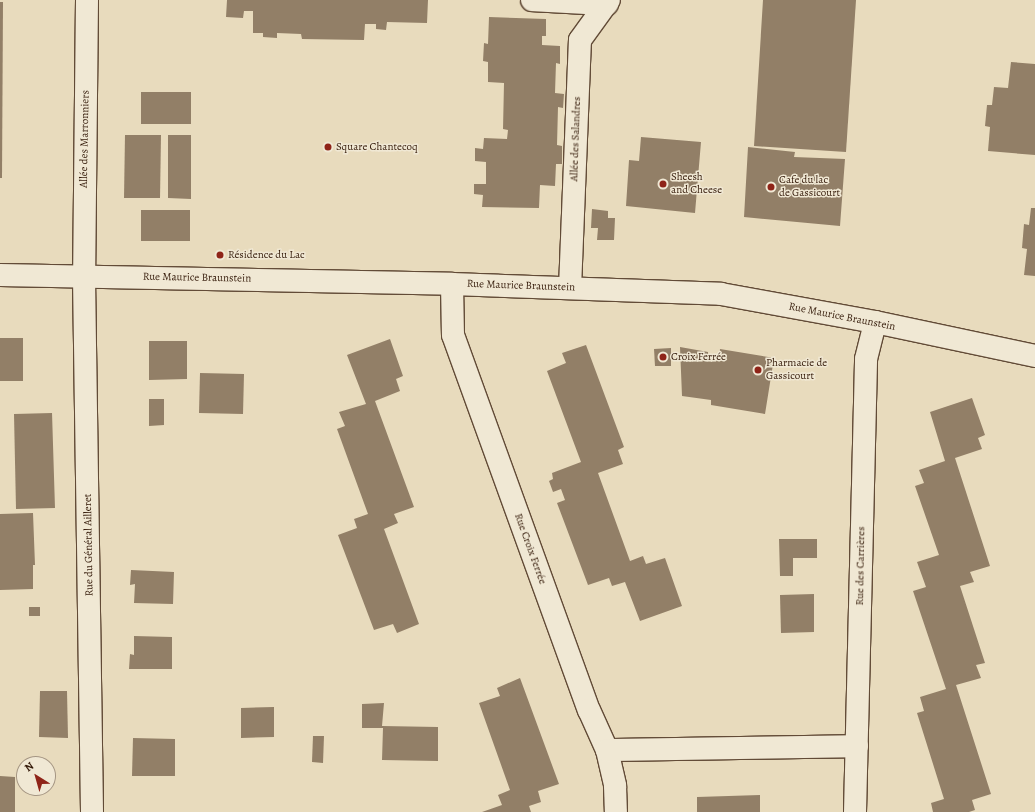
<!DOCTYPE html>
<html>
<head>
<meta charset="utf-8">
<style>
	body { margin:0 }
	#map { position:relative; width:1035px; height:812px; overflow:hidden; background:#e8dbbd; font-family:Alegreya,serif }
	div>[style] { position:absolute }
	.building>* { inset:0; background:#927f67 }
	.roads { filter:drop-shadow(1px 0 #624b37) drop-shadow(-1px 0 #624b37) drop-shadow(0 1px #624b37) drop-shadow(0 -1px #624b37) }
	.street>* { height:22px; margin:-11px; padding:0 11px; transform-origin:11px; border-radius:11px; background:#f0e8d4 }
	.dots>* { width:11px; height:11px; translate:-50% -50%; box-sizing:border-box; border:2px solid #f0e8d4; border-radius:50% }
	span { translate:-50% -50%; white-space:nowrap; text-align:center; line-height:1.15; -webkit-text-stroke:3px #f0e8d4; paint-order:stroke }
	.street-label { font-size:11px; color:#351b0a }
	.poi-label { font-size:11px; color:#351b0a }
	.left { translate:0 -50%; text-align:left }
	.north { position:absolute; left:16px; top:756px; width:40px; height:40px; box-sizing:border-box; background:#f0e8d4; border:1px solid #a59683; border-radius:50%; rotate:323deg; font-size:11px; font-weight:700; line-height:16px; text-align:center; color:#351b0a }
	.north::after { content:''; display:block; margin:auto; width:14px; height:18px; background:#8f2418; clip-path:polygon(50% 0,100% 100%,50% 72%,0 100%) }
</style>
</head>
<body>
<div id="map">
	<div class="building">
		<i style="clip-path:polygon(227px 0,428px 0,427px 23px,387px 22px,386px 30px,376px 29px,376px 24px,365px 24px,364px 40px,302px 39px,301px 34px,277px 33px,277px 38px,263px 37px,263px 33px,253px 33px,253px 11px,244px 11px,243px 18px,226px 17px)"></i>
		<i style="clip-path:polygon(763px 0,856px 0,846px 152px,754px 146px)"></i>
		<i style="clip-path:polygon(0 2px,3px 2px,2px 178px,0 178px)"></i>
		<i style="clip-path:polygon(489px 17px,546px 19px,546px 36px,542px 36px,542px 45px,560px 46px,560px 64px,556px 63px,555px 93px,564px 94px,563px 108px,558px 107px,557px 145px,562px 146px,562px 164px,556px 164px,555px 186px,540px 185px,539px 208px,482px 207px,483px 195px,474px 194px,474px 184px,486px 184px,486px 162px,475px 161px,475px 148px,483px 149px,484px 138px,507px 139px,508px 130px,503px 129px,504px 83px,488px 82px,488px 62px,483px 61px,484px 43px,488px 44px)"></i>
		<i style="clip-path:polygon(1011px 62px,1035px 64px,1035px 155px,988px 151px,990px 127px,985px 126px,987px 105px,992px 105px,994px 87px,1008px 88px)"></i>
		<i style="clip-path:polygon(141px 92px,191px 92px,191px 124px,141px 124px)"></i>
		<i style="clip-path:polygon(125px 135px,161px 135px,160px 198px,124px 198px)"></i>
		<i style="clip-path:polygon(168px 135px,191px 135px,191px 199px,168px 198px)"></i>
		<i style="clip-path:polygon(641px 137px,701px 142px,695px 213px,626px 206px,629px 160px,639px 161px)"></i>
		<i style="clip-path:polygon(748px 147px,795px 152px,794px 157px,845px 159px,840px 226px,744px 217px)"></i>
		<i style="clip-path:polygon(1031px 208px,1035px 208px,1035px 276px,1024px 275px,1027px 249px,1022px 248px,1024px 224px,1029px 225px)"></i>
		<i style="clip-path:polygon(592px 209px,608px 211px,608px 218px,615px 218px,614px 240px,597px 240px,598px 228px,591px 228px)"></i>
		<i style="clip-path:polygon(141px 210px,190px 210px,190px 241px,141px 241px)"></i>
		<i style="clip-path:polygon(0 338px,23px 338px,23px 381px,0 381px)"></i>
		<i style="clip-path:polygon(390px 339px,403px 376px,396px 379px,400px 391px,375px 401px,414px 507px,394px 514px,398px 523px,384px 529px,419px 624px,397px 633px,393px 624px,374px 630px,338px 535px,357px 528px,354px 519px,368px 514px,337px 429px,345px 426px,339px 412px,366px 404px,347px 355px)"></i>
		<i style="clip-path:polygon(149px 341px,187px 341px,187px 379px,149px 380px)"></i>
		<i style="clip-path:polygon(586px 345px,624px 447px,618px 450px,623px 464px,598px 473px,630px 561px,643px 556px,646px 564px,665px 558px,682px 606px,640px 621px,625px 582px,612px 586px,609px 578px,588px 585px,557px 503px,565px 500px,561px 489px,553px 492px,549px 481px,553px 479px,552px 473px,581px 462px,547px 371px,566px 363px,562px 353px)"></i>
		<i style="clip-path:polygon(680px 347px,708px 352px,708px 356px,719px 358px,720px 349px,774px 358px,765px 414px,711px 405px,711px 400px,682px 396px)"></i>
		<i style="clip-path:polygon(671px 348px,671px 366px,655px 366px,654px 349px)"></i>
		<i style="clip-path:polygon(200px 373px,244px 374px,243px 414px,199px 413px)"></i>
		<i style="clip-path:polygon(972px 398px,985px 435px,978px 438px,982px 449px,955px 458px,990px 566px,970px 572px,974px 582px,960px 586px,985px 663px,976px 665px,981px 678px,956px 685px,991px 794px,972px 800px,975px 810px,969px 812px,933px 812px,931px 803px,944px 799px,917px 713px,924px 711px,920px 697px,946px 689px,913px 591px,926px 587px,917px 562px,939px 555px,915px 486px,924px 483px,919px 470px,945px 461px,930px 412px)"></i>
		<i style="clip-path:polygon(149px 399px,164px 399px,164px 425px,149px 426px)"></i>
		<i style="clip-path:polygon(52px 413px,55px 508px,16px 509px,14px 414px)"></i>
		<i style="clip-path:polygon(33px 513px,35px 565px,33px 565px,33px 589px,0 590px,0 514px)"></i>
		<i style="clip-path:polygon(779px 539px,817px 539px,817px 558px,793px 558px,793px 576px,780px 576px)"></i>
		<i style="clip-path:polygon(131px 570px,174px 572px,173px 604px,134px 603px,135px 584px,130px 585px)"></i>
		<i style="clip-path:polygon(814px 594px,814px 632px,781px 633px,780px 595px)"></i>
		<i style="clip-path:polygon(29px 607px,40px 607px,40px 616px,29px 616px)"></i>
		<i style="clip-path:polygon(134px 636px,172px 637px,172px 669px,129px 669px,130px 654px,134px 655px)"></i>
		<i style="clip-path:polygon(520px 678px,559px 784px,538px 791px,541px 802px,529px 806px,531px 812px,482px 812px,502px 805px,498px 795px,510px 790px,479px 703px,500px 696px,497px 688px)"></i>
		<i style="clip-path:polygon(40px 691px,67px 691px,68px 738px,39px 737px)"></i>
		<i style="clip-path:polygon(384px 703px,382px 726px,438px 727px,438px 761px,382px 760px,383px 728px,362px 728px,362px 704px)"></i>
		<i style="clip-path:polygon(274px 707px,274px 737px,241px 738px,241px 708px)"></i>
		<i style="clip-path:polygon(313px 736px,324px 736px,323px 763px,312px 762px)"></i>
		<i style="clip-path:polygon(133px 738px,175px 739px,175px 776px,132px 776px)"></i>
		<i style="clip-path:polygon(0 776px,15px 777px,15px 812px,0 812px)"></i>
		<i style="clip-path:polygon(760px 795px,760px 812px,697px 812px,697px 797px)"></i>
	</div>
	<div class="roads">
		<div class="street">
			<i style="left:87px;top:0;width:278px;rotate:90.6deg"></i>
			<i style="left:84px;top:278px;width:534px;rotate:89.14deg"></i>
			<i style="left:532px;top:0;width:75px;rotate:3.1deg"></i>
			<i style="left:0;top:275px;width:452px;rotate:1.1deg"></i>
			<i style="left:452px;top:284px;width:269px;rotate:2.1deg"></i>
			<i style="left:721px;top:294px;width:157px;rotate:10.3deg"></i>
			<i style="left:875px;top:322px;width:164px;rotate:12deg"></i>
			<i style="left:452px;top:284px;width:51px;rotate:88.9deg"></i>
			<i style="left:453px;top:335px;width:399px;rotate:70.1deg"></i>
			<i style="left:589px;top:710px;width:44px;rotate:65.8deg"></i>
			<i style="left:607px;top:750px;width:37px;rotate:77deg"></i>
			<i style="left:615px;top:786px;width:26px;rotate:88deg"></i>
			<i style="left:570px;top:288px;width:248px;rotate:-87.7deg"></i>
			<i style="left:580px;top:40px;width:49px;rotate:-54.1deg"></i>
			<i style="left:607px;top:750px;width:250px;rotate:-0.9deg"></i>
			<i style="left:855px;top:812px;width:453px;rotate:-88.6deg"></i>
			<i style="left:866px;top:359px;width:38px;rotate:-76deg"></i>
		</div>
	</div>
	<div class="dots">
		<i style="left:328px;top:147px;background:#8f2418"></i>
		<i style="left:663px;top:184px;background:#8f2418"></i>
		<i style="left:771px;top:187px;background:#8f2418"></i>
		<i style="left:220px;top:255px;background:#8f2418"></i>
		<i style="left:663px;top:357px;background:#8f2418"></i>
		<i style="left:758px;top:370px;background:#8f2418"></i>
	</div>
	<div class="street-label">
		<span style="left:85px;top:139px;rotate:-89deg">Allée des Marronniers</span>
		<span style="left:576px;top:139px;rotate:-88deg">Allée des Salandres</span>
		<span style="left:197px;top:278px;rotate:1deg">Rue Maurice Braunstein</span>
		<span style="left:521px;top:286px;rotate:2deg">Rue Maurice Braunstein</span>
		<span style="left:842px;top:317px;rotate:11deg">Rue Maurice Braunstein</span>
		<span style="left:89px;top:545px;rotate:-91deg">Rue du Général Ailleret</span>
		<span style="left:530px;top:549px;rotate:70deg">Rue Croix Ferrée</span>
		<span style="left:861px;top:566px;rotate:-89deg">Rue des Carrières</span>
	</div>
	<div class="poi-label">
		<span class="left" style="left:336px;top:147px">Square Chantecoq</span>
		<span class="left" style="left:671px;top:184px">Sheesh<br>and Cheese</span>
		<span class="left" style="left:779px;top:187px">Cafe du lac<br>de Gassicourt</span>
		<span class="left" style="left:228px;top:255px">Résidence du Lac</span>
		<span class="left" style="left:671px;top:357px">Croix Ferrée</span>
		<span class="left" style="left:766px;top:370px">Pharmacie de<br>Gassicourt</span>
	</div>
	<div class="north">N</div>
</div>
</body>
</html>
